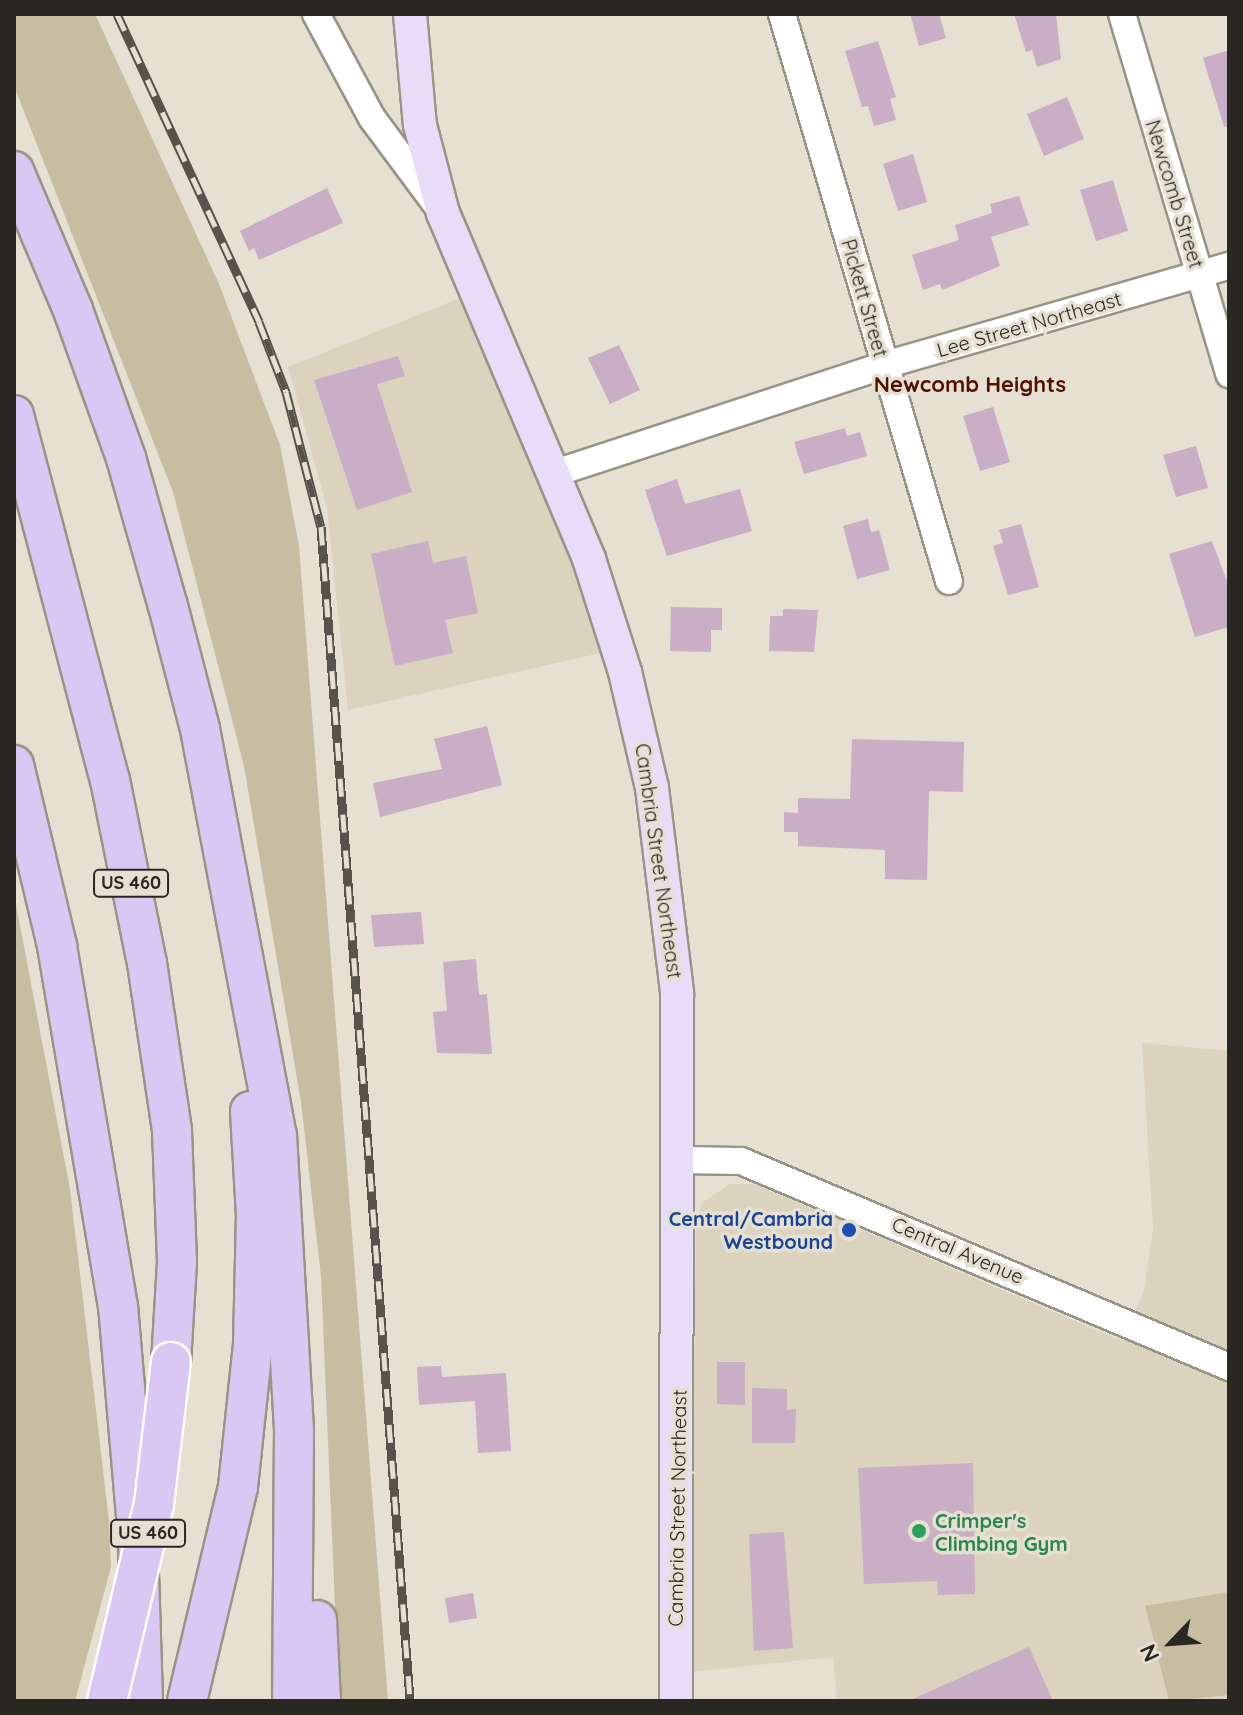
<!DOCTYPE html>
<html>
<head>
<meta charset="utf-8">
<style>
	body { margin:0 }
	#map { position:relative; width:1243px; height:1715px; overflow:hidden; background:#e5e0d1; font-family:Quicksand,sans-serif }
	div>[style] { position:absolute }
	.built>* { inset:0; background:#dbd3bd }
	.green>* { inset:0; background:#c7bda0 }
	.building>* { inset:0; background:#c9aec5 }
	.roads { filter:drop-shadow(2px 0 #989385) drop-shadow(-2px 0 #989385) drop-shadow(0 2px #989385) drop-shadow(0 -2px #989385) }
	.minor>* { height:26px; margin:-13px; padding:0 13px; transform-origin:13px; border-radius:13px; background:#fff }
	.major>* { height:32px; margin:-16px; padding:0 16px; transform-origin:16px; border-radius:16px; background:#e8ddf8 }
	.highway>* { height:38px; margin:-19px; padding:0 19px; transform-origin:19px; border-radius:19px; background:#d9c7f4 }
	.rail>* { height:9px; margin-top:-4.5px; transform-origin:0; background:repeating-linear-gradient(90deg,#e5e0d1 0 18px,#56534c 0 36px); box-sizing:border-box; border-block:2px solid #56534c }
	.bridges { filter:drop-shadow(2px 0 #fff) drop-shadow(-2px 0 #fff) drop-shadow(0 2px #fff) drop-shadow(0 -2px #fff) }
	.highway-bridge>* { height:38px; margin:-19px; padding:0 19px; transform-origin:19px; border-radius:19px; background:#d9c7f4 }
	.dots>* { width:22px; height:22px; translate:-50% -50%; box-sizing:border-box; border:4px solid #e5e0d1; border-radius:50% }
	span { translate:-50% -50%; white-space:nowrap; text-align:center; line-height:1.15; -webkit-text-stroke:7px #e5e0d1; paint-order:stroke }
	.shield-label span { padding:2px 6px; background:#e5e0d1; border:2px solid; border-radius:6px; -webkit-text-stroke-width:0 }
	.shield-label { font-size:18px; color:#292722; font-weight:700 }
	.street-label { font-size:20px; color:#292722 }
	.transit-label { font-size:20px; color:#164399; font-weight:700 }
	.right { translate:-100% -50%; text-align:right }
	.leisure-label { font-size:20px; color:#27864d; font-weight:700 }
	.left { translate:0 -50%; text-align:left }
	.neighbourhood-label { font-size:22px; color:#521100; font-weight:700 }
	.frame { position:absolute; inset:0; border:16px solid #292722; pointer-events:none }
	.north { position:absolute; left:1131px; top:1603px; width:80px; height:80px; -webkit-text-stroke:6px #e5e0d1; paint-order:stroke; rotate:245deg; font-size:22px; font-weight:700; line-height:32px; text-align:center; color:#292722 }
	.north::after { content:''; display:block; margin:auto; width:28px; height:36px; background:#292722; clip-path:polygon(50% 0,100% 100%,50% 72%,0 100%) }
</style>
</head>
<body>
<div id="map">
	<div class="built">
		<i style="clip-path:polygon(460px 298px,562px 530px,605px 652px,348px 710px,327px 508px,288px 367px)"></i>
		<i style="clip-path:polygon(1142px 1043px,1229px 1051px,1229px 1701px,837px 1701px,833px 1657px,690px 1672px,696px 1219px,703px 1202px,730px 1184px,754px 1184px,1122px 1341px,1144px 1291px,1153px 1229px)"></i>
	</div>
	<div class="green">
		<i style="clip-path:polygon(14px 14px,95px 14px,219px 284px,280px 445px,299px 546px,388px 1701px,339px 1701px,321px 1276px,301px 1102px,244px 766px,173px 492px,14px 86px)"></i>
		<i style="clip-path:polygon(14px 894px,70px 1189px,109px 1521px,111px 1567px,75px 1701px,14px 1701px)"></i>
		<i style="clip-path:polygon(1229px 1592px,1229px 1695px,1169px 1701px,1145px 1606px)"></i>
	</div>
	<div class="building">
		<i style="clip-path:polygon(910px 14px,939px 14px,946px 38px,919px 46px)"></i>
		<i style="clip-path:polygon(1014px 14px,1056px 14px,1061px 59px,1037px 67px,1032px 50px,1026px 52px)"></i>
		<i style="clip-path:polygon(878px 41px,896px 97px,890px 99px,896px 120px,874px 126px,868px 106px,862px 107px,845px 51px)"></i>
		<i style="clip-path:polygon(1229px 50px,1229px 126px,1224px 127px,1203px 58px)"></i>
		<i style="clip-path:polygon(1067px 97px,1084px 139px,1044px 156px,1027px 114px)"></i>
		<i style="clip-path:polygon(913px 154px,927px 202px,898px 211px,883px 164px)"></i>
		<i style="clip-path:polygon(1113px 180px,1128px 231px,1096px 241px,1080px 190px)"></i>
		<i style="clip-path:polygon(327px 188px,343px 223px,259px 260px,254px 248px,249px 251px,240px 231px)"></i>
		<i style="clip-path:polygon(1019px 196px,1029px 225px,991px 237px,1000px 266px,942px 290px,940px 284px,923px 290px,912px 255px,959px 240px,955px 225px,992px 213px,990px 204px)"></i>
		<i style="clip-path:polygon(619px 345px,640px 390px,610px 404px,588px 358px)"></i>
		<i style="clip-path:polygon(398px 356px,405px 376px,377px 384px,412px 492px,357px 510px,314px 380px)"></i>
		<i style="clip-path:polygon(993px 407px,1010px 462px,980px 471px,963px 416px)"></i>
		<i style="clip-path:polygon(845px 428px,847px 436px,860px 432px,867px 456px,804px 474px,794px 442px)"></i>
		<i style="clip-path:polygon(1196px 446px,1208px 488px,1176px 497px,1163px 455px)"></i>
		<i style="clip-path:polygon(677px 479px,685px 504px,740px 489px,752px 531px,667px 556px,645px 490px)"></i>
		<i style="clip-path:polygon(868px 519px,871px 532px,879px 530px,890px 570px,857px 579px,843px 526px)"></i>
		<i style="clip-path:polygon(1021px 524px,1039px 587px,1008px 595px,993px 546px,1003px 543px,999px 530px)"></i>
		<i style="clip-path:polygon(428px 541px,433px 563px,466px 556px,478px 613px,445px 620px,453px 653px,395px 666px,371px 554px)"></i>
		<i style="clip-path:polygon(1212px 541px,1229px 587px,1229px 627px,1195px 637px,1169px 554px)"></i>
		<i style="clip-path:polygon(671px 607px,722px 608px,722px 630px,711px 630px,711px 652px,670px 651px)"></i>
		<i style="clip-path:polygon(783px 609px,818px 610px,814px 652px,769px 651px,770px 616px,783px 616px)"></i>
		<i style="clip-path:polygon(487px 726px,502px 785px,380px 817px,373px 783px,442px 769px,434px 739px)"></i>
		<i style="clip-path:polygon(852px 739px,964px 742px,963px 792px,929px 791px,927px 880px,885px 879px,885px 850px,798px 846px,798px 832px,784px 832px,784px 812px,798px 813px,798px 798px,850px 799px)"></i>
		<i style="clip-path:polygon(421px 912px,424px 944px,374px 947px,371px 915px)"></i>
		<i style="clip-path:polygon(476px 959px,479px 995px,487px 994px,492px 1054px,437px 1053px,433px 1012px,447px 1011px,443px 962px)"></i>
		<i style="clip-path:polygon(717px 1362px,745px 1362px,745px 1405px,717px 1404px)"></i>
		<i style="clip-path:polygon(441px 1366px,442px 1377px,506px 1373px,511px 1451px,478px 1453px,475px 1401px,419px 1405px,417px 1367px)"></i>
		<i style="clip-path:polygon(752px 1388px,787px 1389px,787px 1410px,796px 1409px,795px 1443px,752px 1443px)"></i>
		<i style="clip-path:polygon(973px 1463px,975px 1594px,938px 1595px,937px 1581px,864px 1584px,858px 1468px)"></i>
		<i style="clip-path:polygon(784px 1532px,793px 1648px,754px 1651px,749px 1534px)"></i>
		<i style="clip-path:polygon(473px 1593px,477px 1618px,449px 1623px,445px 1598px)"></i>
		<i style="clip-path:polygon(1029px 1647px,1053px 1701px,908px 1701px)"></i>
	</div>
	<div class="roads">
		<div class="minor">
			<i style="left:316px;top:14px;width:118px;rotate:61.7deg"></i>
			<i style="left:372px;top:118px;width:111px;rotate:53.4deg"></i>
			<i style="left:782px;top:14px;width:591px;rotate:73.59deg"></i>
			<i style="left:1122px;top:14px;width:376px;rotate:73.4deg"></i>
			<i style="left:555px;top:473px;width:347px;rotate:-18.1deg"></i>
			<i style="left:885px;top:365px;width:358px;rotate:-16.1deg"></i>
			<i style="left:680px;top:1160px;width:61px;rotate:0.9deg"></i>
			<i style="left:741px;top:1161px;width:530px;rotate:22.89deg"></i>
		</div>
		<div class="major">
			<i style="left:410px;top:14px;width:111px;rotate:84.9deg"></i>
			<i style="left:420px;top:125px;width:91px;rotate:75.4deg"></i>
			<i style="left:443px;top:213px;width:376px;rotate:67.1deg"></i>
			<i style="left:589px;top:559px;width:119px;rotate:72.3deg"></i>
			<i style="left:625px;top:672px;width:119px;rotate:76.9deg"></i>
			<i style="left:652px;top:788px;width:207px;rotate:83deg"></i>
			<i style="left:677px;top:993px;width:708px;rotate:90.08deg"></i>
		</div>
		<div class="highway">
			<i style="left:14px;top:171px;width:151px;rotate:67deg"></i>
			<i style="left:73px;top:310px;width:157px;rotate:70.3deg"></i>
			<i style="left:126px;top:458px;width:154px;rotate:74.2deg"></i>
			<i style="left:168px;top:606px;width:127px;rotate:75.4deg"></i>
			<i style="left:200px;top:729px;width:413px;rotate:79.3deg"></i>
			<i style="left:277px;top:1135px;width:295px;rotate:86.7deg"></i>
			<i style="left:294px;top:1430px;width:271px;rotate:90.4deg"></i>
			<i style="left:14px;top:415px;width:377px;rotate:75.3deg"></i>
			<i style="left:110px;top:780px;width:187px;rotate:78.6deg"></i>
			<i style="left:147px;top:963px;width:170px;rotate:81.5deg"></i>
			<i style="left:172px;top:1131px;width:131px;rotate:87.8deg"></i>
			<i style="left:177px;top:1262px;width:100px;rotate:93.4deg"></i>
			<i style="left:14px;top:765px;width:186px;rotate:76.6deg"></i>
			<i style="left:57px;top:946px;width:365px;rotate:80.4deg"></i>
			<i style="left:118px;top:1306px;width:236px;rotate:85.1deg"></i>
			<i style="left:138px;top:1541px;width:160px;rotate:88.2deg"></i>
			<i style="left:317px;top:1620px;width:81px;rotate:87.2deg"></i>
			<i style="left:187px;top:1701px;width:220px;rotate:-76.6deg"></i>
			<i style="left:238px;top:1487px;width:143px;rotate:-84deg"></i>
			<i style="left:253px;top:1345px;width:129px;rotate:-88.7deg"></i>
			<i style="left:256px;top:1216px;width:105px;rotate:-93.3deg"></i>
		</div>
	</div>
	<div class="rail">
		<i style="left:117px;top:14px;width:339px;rotate:65.2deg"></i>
		<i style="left:259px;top:322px;width:75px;rotate:68.9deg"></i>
		<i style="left:286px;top:392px;width:139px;rotate:75.5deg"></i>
		<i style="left:321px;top:527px;width:1177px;rotate:85.66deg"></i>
	</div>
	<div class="bridges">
		<div class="highway-bridge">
			<i style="left:107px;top:1701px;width:203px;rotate:-76.6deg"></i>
			<i style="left:154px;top:1504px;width:143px;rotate:-83.2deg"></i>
		</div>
	</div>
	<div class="dots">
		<i style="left:849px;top:1230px;background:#1a4fb4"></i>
		<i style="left:919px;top:1531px;background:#2e9e5b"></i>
	</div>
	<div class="shield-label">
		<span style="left:131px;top:883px">US 460</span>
		<span style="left:148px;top:1533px">US 460</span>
	</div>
	<div class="street-label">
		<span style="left:1175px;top:194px;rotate:73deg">Newcomb Street</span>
		<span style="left:865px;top:298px;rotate:74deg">Pickett Street</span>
		<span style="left:1029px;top:324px;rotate:-16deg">Lee Street Northeast</span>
		<span style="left:659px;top:861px;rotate:82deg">Cambria Street Northeast</span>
		<span style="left:958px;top:1250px;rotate:23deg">Central Avenue</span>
		<span style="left:677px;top:1508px;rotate:-89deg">Cambria Street Northeast</span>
	</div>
	<div class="transit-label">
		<span class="right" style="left:833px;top:1230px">Central/Cambria<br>Westbound</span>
	</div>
	<div class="leisure-label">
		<span class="left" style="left:935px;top:1532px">Crimper's<br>Climbing Gym</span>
	</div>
	<div class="neighbourhood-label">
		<span style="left:970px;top:385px">Newcomb Heights</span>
	</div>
	<div class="frame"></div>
	<div class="north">N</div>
</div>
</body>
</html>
